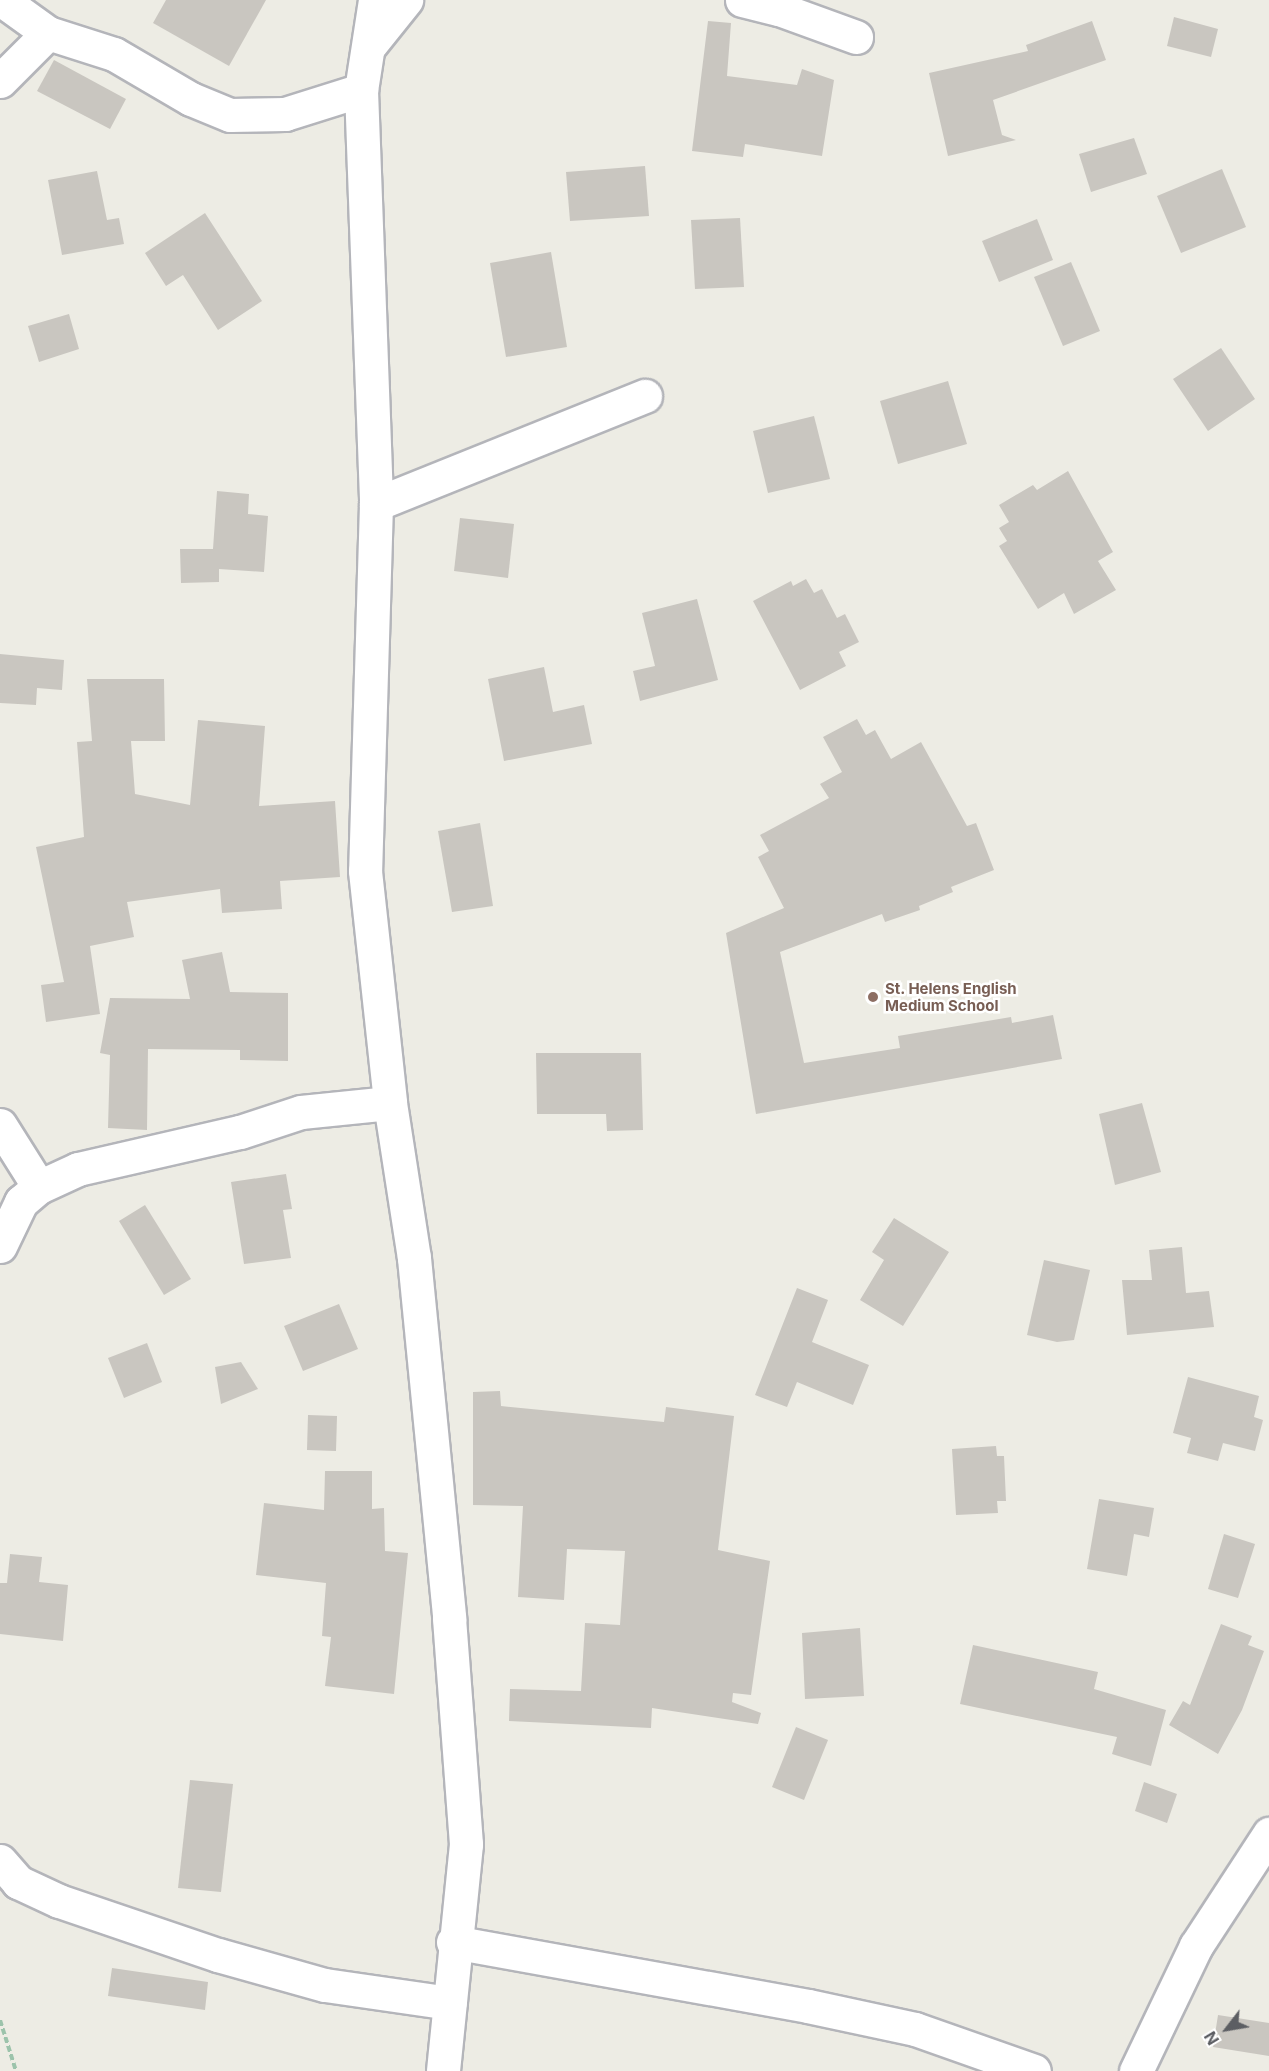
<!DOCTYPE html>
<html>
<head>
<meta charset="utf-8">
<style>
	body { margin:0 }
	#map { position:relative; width:1269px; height:2071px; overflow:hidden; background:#edece4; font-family:Inter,sans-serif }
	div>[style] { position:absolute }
	.building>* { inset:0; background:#c9c6c0 }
	.path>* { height:4px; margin-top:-2px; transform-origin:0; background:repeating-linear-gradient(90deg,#9cc3ab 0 6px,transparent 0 9px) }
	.roads { filter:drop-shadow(2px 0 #b4b5ba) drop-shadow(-2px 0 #b4b5ba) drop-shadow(0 2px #b4b5ba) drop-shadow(0 -2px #b4b5ba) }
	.street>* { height:33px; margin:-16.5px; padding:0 16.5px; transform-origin:16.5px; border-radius:16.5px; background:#fff }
	.dots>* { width:16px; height:16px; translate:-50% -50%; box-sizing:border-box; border:3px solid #fff; border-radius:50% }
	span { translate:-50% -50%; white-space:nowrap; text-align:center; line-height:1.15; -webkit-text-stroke:5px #fff; paint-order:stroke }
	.education-label { font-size:15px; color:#785e54; font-weight:700 }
	.left { translate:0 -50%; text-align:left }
	.north { position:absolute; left:1197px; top:1999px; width:60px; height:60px; -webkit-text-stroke:4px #fff; paint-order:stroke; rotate:239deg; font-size:16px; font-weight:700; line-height:24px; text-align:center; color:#5c5e63 }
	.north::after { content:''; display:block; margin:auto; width:21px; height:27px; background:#5c5e63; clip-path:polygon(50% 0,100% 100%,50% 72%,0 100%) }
</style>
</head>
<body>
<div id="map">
	<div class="building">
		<i style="clip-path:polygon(166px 0,266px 0,229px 66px,153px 23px)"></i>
		<i style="clip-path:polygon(1174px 17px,1218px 29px,1211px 57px,1167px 46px)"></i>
		<i style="clip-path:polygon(708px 21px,731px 23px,727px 76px,797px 85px,802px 69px,834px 80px,822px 156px,745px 144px,743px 157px,692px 151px)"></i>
		<i style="clip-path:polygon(1092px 21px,1106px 60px,993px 100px,1002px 135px,1016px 140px,948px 156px,929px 73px,1028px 51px,1026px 45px)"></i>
		<i style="clip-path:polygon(54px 60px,126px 99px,110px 129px,37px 91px)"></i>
		<i style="clip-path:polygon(1134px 138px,1147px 174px,1091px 192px,1079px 154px)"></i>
		<i style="clip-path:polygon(645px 166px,649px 216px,570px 221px,566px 172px)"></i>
		<i style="clip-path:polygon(1222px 169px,1246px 227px,1181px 253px,1157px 196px)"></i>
		<i style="clip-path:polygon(97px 171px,107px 220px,119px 218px,124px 244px,62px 255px,48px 180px)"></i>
		<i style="clip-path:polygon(205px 213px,262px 301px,218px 330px,183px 275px,166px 286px,145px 253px)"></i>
		<i style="clip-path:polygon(740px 218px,744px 287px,695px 289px,691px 220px)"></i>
		<i style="clip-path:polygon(1037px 219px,1053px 260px,999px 282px,982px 241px)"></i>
		<i style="clip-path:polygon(551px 252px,567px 347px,506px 357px,490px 263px)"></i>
		<i style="clip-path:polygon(1071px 262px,1100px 331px,1063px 346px,1034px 277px)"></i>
		<i style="clip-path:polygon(69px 314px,79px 349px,39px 362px,28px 326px)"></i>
		<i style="clip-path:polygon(1221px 348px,1255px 399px,1208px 431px,1173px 379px)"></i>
		<i style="clip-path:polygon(948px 381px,967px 444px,898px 464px,880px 401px)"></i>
		<i style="clip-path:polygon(814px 416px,830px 479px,768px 493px,753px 431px)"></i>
		<i style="clip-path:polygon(1068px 471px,1113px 552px,1098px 561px,1116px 590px,1074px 614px,1064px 593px,1038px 609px,999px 546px,1007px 541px,999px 528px,1009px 522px,999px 505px,1033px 485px,1037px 490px)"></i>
		<i style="clip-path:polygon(217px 491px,249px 494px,248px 514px,268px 516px,264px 572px,219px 569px,219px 582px,181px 583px,180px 549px,213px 549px)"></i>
		<i style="clip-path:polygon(460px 518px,514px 524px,508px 578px,454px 571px)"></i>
		<i style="clip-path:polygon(806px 579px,814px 593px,822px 589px,837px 618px,845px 614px,859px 642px,839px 652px,846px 666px,800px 690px,753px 601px,791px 581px,793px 586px)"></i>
		<i style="clip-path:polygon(697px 599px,718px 680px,640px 701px,633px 671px,655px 666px,642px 613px)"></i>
		<i style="clip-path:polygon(0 654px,64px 660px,62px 690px,37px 688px,36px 705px,0 703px)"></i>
		<i style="clip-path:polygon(544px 667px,553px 712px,584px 705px,592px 744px,504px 761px,488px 679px)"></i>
		<i style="clip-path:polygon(87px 679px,164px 679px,165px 741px,131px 741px,135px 794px,190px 805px,198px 720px,265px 726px,259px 806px,335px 801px,340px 877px,280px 881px,282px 909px,222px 913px,220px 889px,127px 902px,134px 937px,90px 946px,100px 1014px,46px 1022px,41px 985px,64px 982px,36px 847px,84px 837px,77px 742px,92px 741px)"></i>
		<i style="clip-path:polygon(857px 719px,866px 735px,875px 730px,891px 759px,921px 742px,967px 826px,976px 823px,994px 870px,951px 887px,953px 892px,919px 906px,920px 910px,885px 922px,882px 914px,780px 952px,804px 1063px,900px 1048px,898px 1036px,1011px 1017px,1012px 1023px,1053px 1015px,1062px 1059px,756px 1114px,726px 933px,784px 908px,758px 857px,769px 851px,760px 835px,829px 798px,820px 784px,842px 772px,823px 737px)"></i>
		<i style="clip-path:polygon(480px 823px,493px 906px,452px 912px,438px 831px)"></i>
		<i style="clip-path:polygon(222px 952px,230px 992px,288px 993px,288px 1061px,240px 1060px,240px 1050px,148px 1049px,147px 1130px,108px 1128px,110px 1055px,100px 1053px,110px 998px,190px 999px,182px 960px)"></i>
		<i style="clip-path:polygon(536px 1053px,641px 1053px,643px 1130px,607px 1131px,606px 1114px,537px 1114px)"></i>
		<i style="clip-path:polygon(1142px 1103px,1161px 1172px,1115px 1185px,1099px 1114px)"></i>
		<i style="clip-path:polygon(286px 1174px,292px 1209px,283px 1210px,291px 1258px,244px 1264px,231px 1182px)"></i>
		<i style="clip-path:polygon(145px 1205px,191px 1279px,164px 1295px,119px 1221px)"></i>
		<i style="clip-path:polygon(894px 1218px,949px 1252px,903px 1326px,860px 1300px,884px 1260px,872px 1252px)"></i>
		<i style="clip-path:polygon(1182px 1247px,1186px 1293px,1209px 1291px,1214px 1327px,1127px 1335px,1122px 1280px,1152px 1280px,1149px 1250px)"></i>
		<i style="clip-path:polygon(1044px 1260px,1090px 1270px,1074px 1340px,1057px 1342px,1027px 1335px)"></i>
		<i style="clip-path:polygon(797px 1288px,828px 1300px,812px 1342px,869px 1365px,853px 1405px,797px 1382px,787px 1407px,755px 1395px)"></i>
		<i style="clip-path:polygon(339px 1304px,358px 1349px,303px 1371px,284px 1326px)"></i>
		<i style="clip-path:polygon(147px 1343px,162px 1382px,124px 1398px,108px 1358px)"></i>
		<i style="clip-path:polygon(241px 1362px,258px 1389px,221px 1404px,215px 1367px)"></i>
		<i style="clip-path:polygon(1188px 1377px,1259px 1396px,1254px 1417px,1263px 1420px,1255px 1451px,1223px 1443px,1218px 1461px,1187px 1453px,1191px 1438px,1173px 1433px)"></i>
		<i style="clip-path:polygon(500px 1391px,501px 1406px,664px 1422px,666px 1407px,734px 1416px,718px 1550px,770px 1561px,751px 1695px,733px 1693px,732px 1702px,761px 1713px,758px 1724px,652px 1708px,651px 1728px,509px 1721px,510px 1689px,581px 1691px,585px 1623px,620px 1625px,625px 1551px,567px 1549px,564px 1600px,518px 1597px,523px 1506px,473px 1505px,473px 1392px)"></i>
		<i style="clip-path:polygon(308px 1415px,337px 1416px,336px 1451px,307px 1450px)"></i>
		<i style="clip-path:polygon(996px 1446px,997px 1456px,1004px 1456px,1006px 1501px,997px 1501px,998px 1513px,956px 1515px,952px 1449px)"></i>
		<i style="clip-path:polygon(325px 1471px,372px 1471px,372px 1509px,384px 1508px,385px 1551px,408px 1553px,394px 1694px,325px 1686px,331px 1637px,322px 1636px,326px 1583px,256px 1575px,264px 1503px,324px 1510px)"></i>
		<i style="clip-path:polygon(1099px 1499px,1154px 1508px,1149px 1537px,1134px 1534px,1127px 1576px,1087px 1569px)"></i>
		<i style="clip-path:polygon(1224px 1534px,1255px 1544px,1238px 1598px,1208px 1589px)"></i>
		<i style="clip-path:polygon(10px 1554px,42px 1557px,39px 1582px,68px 1585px,63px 1641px,0 1634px,0 1583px,7px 1583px)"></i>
		<i style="clip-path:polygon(1221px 1624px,1252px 1636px,1248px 1645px,1264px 1651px,1242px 1710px,1218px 1754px,1169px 1725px,1183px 1701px,1190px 1705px)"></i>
		<i style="clip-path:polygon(860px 1628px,864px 1696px,805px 1699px,802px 1633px)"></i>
		<i style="clip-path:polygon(973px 1645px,1098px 1672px,1094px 1689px,1166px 1710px,1151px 1766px,1112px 1754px,1117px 1737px,960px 1704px)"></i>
		<i style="clip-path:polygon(796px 1727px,828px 1740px,804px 1800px,772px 1787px)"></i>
		<i style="clip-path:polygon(190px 1780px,233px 1784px,221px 1892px,178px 1888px)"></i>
		<i style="clip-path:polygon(1144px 1782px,1177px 1794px,1167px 1823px,1135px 1811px)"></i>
		<i style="clip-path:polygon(112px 1968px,208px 1982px,205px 2010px,108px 1996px)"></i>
		<i style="clip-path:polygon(1218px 2015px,1269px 2023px,1269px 2056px,1213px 2047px)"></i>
	</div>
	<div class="path">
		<i style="left:0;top:2020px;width:53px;rotate:72.6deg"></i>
	</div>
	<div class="roads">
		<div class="street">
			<i style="left:2px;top:0;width:57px;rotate:35.7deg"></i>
			<i style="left:48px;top:33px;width:69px;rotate:17.7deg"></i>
			<i style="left:114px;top:54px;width:89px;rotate:30.3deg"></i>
			<i style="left:191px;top:99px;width:42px;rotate:22.3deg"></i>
			<i style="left:230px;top:115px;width:55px;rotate:-1deg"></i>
			<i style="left:285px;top:114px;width:80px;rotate:-17.5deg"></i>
			<i style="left:375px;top:0;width:91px;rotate:98.8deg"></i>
			<i style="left:361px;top:90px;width:414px;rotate:87.9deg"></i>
			<i style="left:376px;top:504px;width:367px;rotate:91.7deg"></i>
			<i style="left:365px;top:871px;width:233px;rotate:83.8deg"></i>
			<i style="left:390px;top:1103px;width:157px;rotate:81.2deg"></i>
			<i style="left:414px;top:1258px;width:362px;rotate:84.4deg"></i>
			<i style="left:449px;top:1618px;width:227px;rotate:85.7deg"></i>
			<i style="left:466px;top:1844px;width:228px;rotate:95.8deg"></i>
			<i style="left:742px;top:0;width:38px;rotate:14deg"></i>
			<i style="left:779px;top:9px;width:82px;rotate:20deg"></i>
			<i style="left:370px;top:45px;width:58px;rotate:-51.3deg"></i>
			<i style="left:0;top:81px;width:68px;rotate:-45deg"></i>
			<i style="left:376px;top:504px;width:290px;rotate:-21.9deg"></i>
			<i style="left:0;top:1125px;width:73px;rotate:57.8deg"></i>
			<i style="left:0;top:1246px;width:49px;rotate:-64.5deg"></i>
			<i style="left:21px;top:1202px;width:23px;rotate:-40deg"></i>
			<i style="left:39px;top:1187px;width:43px;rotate:-24.8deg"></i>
			<i style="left:78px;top:1169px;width:166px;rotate:-12.9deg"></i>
			<i style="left:240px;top:1132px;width:64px;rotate:-18.2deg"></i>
			<i style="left:301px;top:1112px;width:89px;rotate:-5.8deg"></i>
			<i style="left:0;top:1861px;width:28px;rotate:49deg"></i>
			<i style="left:18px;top:1882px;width:45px;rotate:24.9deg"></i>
			<i style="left:59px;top:1901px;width:168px;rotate:18.8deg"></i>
			<i style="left:218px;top:1955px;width:111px;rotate:15.7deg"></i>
			<i style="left:325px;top:1985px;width:126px;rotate:8.2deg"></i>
			<i style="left:453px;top:1942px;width:361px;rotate:10.2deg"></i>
			<i style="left:808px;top:2006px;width:109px;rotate:12.1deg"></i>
			<i style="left:915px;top:2029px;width:126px;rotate:19.4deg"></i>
			<i style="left:1136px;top:2071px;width:139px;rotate:-64.4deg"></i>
			<i style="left:1196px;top:1946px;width:134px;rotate:-56.9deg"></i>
		</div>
	</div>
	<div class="dots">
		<i style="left:873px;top:997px;background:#8d6e63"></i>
	</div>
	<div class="education-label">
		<span class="left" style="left:885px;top:997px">St. Helens English<br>Medium School</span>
	</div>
	<div class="north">N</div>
</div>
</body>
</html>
